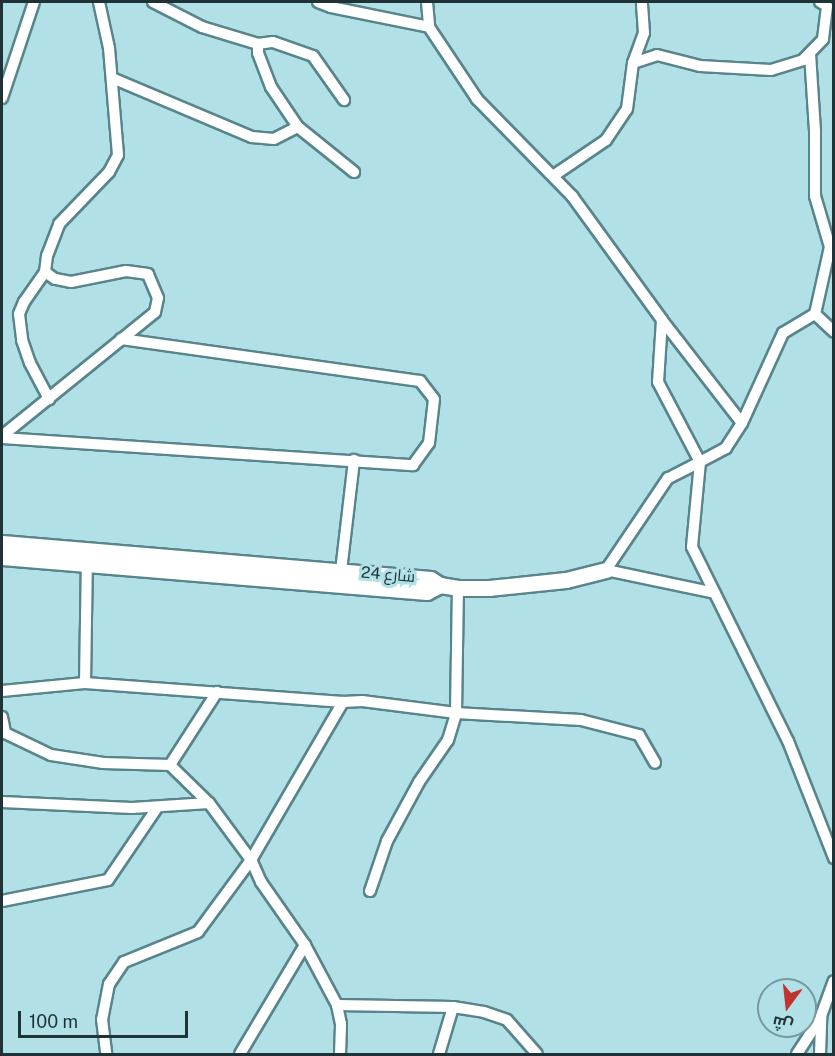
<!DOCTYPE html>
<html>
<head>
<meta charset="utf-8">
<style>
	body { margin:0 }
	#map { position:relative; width:835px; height:1056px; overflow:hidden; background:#b1e0e7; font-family:"Public Sans",Cairo,sans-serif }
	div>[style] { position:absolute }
	.roads { filter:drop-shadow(2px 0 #58858b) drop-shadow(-2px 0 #58858b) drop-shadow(0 2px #58858b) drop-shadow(0 -2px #58858b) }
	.street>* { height:10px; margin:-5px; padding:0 5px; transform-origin:5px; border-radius:5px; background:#fff }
	.secondary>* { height:15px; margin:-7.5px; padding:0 7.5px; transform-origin:7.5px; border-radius:7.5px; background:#fff }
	span { translate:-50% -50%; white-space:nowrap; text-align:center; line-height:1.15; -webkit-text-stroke:6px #b1e0e7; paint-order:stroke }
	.street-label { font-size:16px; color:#1f3235 }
	.frame { position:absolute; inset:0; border:3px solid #1f3235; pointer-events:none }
	.north { position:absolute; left:757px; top:978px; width:60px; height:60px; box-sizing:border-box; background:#b1e0e7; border:2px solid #779aa0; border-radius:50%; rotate:195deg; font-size:16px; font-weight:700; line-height:24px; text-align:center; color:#1f3235 }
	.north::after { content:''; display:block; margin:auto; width:21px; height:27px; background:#c1332f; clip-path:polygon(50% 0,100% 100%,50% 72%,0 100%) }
	.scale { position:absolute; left:18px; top:1011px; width:170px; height:27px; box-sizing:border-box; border:3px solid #1f3235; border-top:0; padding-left:8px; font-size:18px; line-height:21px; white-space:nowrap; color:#1f3235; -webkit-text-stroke:4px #b1e0e7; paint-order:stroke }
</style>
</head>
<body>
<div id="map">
	<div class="roads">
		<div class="street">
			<i style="left:153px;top:2px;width:55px;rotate:27deg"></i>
			<i style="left:202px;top:27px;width:59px;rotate:16.9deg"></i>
			<i style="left:258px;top:44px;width:15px;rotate:-8deg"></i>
			<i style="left:273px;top:42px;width:42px;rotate:19.3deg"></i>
			<i style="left:313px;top:56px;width:54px;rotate:54.8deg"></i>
			<i style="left:318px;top:2px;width:14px;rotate:21deg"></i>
			<i style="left:331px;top:7px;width:100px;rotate:11.5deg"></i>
			<i style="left:427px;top:2px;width:25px;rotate:85deg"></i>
			<i style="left:429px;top:27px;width:87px;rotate:56.3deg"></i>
			<i style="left:477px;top:99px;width:136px;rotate:45.6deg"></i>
			<i style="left:572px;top:196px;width:153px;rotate:54deg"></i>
			<i style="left:662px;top:320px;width:62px;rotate:93.7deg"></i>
			<i style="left:658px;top:382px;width:90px;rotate:62.3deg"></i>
			<i style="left:700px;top:462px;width:36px;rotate:153deg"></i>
			<i style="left:668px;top:478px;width:111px;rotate:124deg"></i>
			<i style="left:606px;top:570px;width:111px;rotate:11.9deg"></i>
			<i style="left:258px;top:44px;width:9px;rotate:90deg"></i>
			<i style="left:258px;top:53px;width:36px;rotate:69deg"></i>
			<i style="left:271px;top:87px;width:48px;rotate:56deg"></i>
			<i style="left:298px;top:127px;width:72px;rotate:38.8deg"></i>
			<i style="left:633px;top:63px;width:32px;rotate:-70deg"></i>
			<i style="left:644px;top:33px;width:31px;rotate:-94deg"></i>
			<i style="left:112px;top:78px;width:152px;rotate:22.9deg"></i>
			<i style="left:252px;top:137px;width:22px;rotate:5deg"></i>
			<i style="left:274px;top:139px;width:27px;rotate:-27deg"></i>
			<i style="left:2px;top:98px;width:101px;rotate:-71.6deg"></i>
			<i style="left:553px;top:176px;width:64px;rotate:-34.2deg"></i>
			<i style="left:606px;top:140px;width:37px;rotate:-56deg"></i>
			<i style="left:627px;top:109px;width:46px;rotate:-82.6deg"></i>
			<i style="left:633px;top:63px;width:25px;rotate:-18deg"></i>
			<i style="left:657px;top:55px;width:44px;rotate:14.3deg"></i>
			<i style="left:700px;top:66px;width:71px;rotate:3.2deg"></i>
			<i style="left:771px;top:70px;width:34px;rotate:-17deg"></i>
			<i style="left:803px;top:60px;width:29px;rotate:-46deg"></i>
			<i style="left:823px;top:39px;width:33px;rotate:-83deg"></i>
			<i style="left:827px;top:6px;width:8px;rotate:-150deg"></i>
			<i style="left:45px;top:272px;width:37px;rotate:125deg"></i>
			<i style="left:24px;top:302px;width:13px;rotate:113deg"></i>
			<i style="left:19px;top:314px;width:26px;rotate:83deg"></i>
			<i style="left:22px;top:340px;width:24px;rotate:71deg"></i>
			<i style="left:30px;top:363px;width:41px;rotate:62.2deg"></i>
			<i style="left:815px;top:314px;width:26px;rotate:43deg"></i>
			<i style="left:662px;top:320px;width:130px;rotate:52.2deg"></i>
			<i style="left:742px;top:423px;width:99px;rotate:-65.5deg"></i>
			<i style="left:783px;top:333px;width:37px;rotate:-31deg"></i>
			<i style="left:815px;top:314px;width:69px;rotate:-77.4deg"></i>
			<i style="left:830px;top:247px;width:53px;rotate:-106.4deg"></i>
			<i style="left:815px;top:196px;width:65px;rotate:-90deg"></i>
			<i style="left:815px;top:131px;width:77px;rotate:-93.7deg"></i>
			<i style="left:742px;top:423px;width:30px;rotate:123deg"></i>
			<i style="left:726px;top:448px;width:30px;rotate:152deg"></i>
			<i style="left:700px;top:462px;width:85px;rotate:95.4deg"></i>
			<i style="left:692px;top:547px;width:216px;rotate:63.7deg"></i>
			<i style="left:788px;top:741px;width:126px;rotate:68.5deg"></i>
			<i style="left:2px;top:436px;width:197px;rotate:-39deg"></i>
			<i style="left:155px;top:312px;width:14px;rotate:-78deg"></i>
			<i style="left:158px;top:298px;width:26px;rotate:-113deg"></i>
			<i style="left:148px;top:274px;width:22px;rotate:-172deg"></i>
			<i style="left:126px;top:271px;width:56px;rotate:168.7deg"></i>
			<i style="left:71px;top:282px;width:16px;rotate:-169deg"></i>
			<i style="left:55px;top:279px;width:12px;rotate:-145deg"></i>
			<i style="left:45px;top:272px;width:16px;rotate:-83deg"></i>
			<i style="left:47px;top:256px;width:34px;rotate:-69deg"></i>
			<i style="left:59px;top:224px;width:72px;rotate:-46.1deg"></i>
			<i style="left:109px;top:172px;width:19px;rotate:-62deg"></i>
			<i style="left:118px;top:155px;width:107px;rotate:-94.8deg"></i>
			<i style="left:109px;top:48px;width:47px;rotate:-102.3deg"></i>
			<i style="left:2px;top:438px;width:412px;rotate:3.8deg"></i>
			<i style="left:413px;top:465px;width:27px;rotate:-54deg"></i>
			<i style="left:429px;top:443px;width:44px;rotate:-83.5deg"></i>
			<i style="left:434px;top:399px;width:23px;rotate:-128deg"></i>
			<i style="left:420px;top:381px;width:302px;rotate:-172deg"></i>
			<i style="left:341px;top:571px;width:112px;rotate:-83.3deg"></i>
			<i style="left:85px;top:683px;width:124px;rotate:-89.1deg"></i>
			<i style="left:2px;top:691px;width:83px;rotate:-5.5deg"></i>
			<i style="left:85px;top:683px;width:259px;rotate:4.2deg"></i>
			<i style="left:343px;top:702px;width:19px;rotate:-3deg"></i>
			<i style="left:362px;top:701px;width:95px;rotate:7.3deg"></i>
			<i style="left:456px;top:713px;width:125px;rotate:3.2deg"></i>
			<i style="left:581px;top:720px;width:60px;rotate:14.5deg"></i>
			<i style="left:639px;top:735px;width:32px;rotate:60deg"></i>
			<i style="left:2px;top:717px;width:16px;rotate:79deg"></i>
			<i style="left:5px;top:733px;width:51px;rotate:25.6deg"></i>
			<i style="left:51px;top:755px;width:53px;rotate:8.7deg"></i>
			<i style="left:103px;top:763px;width:67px;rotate:1.7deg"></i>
			<i style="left:170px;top:765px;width:54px;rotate:44.3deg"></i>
			<i style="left:170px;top:765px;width:87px;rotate:-57.2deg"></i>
			<i style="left:2px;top:802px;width:130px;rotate:2.6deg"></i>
			<i style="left:132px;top:808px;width:77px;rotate:-3.7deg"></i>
			<i style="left:209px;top:803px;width:71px;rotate:53.6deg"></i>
			<i style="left:251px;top:860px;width:89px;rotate:126.4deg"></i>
			<i style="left:198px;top:932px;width:80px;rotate:157.9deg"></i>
			<i style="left:124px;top:962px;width:27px;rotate:124deg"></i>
			<i style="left:109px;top:984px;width:36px;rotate:101deg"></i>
			<i style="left:102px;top:1019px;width:35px;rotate:83deg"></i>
			<i style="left:370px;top:891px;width:53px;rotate:-71.2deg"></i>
			<i style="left:387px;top:841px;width:67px;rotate:-61.5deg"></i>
			<i style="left:419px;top:782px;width:51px;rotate:-55.4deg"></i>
			<i style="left:448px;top:740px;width:28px;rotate:-73deg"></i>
			<i style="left:456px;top:713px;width:125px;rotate:-89.1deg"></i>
			<i style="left:2px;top:901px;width:108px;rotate:-11.2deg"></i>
			<i style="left:108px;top:880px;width:87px;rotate:-55.8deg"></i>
			<i style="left:337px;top:1005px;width:116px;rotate:1deg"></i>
			<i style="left:453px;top:1007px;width:31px;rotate:9deg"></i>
			<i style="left:484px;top:1012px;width:24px;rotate:19deg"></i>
			<i style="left:507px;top:1020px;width:45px;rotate:48.6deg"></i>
			<i style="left:240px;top:1054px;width:127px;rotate:-59.2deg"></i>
			<i style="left:340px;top:1054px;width:30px;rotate:-88deg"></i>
			<i style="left:341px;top:1024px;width:19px;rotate:-102deg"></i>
			<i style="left:337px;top:1005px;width:68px;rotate:-118.1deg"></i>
			<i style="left:305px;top:945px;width:77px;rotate:-124.9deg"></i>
			<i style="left:261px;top:882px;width:24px;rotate:-114deg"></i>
			<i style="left:251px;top:860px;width:183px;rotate:-59.8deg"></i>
			<i style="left:439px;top:1054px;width:49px;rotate:-73.4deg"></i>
			<i style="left:797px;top:1054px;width:44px;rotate:-57deg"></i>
			<i style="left:820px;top:1054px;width:38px;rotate:-88deg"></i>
			<i style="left:821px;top:1016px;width:37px;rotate:-70deg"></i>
		</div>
		<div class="secondary">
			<i style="left:2px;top:543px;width:430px;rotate:4.8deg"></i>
			<i style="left:430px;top:579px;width:12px;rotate:31deg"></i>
			<i style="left:440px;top:585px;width:18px;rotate:9deg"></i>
			<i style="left:458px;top:588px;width:31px"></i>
			<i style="left:489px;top:588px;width:77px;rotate:-5.9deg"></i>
			<i style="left:566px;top:580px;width:41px;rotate:-14deg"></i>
			<i style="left:2px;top:557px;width:426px;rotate:4.7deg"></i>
			<i style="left:427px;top:592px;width:15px;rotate:-28deg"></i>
		</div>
	</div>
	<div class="street-label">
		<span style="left:388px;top:575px;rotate:5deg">شارع 24</span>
	</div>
	<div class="frame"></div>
	<div class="north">ش</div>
	<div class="scale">100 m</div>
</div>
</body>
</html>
